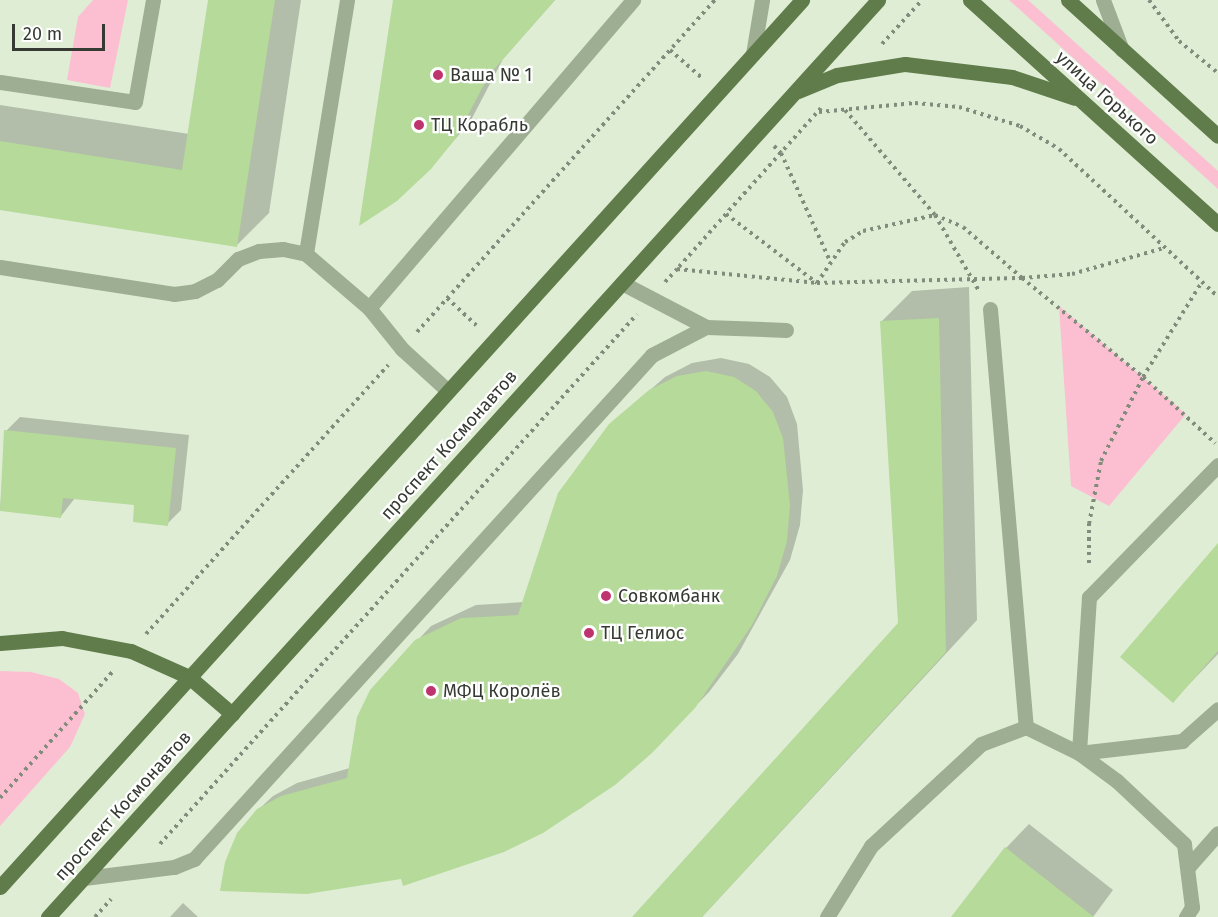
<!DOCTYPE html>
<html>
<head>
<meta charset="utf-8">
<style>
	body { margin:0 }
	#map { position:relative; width:1218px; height:917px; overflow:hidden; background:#dfedd5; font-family:"Fira Sans",sans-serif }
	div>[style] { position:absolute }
	.green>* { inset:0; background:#fbbfd1 }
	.shadow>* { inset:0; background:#0003 }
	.building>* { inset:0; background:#b5da99 }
	.path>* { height:4px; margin-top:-2px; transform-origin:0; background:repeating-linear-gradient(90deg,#828c7c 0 3px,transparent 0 7.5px) }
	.minor>* { height:15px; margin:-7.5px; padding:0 7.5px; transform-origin:7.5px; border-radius:7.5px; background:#9dae92 }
	.major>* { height:15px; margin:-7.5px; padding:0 7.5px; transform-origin:7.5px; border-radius:7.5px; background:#607c4a }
	.dots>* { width:16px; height:16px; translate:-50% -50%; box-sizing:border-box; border:3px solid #fff; border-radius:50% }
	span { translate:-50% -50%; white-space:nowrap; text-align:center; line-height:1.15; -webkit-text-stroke:4.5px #fff; paint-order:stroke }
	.poi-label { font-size:18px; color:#353b32 }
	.left { translate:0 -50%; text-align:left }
	.street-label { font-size:18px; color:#353b32 }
	.scale { position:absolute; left:12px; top:24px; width:93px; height:27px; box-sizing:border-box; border:3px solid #353b32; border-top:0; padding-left:8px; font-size:18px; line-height:21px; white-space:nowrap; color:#353b32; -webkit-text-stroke:4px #fff; paint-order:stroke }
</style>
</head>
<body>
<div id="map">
	<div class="green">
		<i style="clip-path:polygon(93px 0,128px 0,110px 88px,67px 80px,78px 17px)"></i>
		<i style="clip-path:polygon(1009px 0,1028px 0,1218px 171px,1218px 189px)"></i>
		<i style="clip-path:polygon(1059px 306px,1186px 414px,1109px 506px,1071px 486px)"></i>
		<i style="clip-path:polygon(0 671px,31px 672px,59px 679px,78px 693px,85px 714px,70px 747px,0 826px)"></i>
	</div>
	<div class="shadow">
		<i style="clip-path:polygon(210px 0,301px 0,269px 213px,237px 245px,0 208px,0 105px,189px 134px)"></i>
		<i style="clip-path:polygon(394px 0,555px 0,503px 59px,470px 122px,430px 168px)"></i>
		<i style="clip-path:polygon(969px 287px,977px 620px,702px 917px,634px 917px,899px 623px,881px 322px,912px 291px)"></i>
		<i style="clip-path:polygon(721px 358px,749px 364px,770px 377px,787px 397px,797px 424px,803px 490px,800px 525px,790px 560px,738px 654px,709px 692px,651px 752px,581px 808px,504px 851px,402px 877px,258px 810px,273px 796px,297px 783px,350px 768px,417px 641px,431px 626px,476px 605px,524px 602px,610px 425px,665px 377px,692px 363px)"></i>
		<i style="clip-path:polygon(20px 417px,189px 435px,181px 510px,167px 524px,136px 504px,75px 498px,61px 516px,0 510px,6px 431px)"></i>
		<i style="clip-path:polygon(1218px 546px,1218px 654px,1173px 701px)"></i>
		<i style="clip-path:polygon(1029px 824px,1113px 890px,1093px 917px,953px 917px,1006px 848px)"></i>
		<i style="clip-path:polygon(183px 903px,198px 917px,170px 917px)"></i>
	</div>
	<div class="building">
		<i style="clip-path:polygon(208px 0,275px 0,237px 247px,0 210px,0 141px,182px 170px)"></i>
		<i style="clip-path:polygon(393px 0,555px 0,489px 75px,456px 138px,431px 169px,397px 201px,359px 226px)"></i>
		<i style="clip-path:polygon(939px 318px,946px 652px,702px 917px,632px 917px,898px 623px,880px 321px)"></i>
		<i style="clip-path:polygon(706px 371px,734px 377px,756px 391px,773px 412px,783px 438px,790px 505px,787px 541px,777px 576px,752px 625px,695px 708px,652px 753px,615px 785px,543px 833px,504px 852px,403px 886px,401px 879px,307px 894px,220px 891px,225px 862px,237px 833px,257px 809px,281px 796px,347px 778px,357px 717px,370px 690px,415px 640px,461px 618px,518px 615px,558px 493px,609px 424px,649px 390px,677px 376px)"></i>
		<i style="clip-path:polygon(4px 430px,176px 448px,168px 526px,133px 522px,134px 505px,63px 498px,61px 518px,0 511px)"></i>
		<i style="clip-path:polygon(1218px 543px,1218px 651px,1173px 703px,1120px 657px)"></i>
		<i style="clip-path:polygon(1005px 847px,1094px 917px,951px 917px)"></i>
	</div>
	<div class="path">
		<i style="left:1149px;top:0;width:51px;rotate:53.8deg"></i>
		<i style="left:1179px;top:41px;width:50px;rotate:39.4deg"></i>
		<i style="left:882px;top:44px;width:59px;rotate:-47.7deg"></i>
		<i style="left:670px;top:50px;width:41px;rotate:41.1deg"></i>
		<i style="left:821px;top:108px;width:142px;rotate:131.9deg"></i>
		<i style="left:726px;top:214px;width:114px;rotate:37.2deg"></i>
		<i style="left:817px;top:283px;width:50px;rotate:-55.7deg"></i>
		<i style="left:845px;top:242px;width:21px;rotate:-31deg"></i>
		<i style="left:863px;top:231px;width:74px;rotate:-12.5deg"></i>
		<i style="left:935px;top:215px;width:30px;rotate:23deg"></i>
		<i style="left:963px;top:227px;width:78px;rotate:40.8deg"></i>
		<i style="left:1022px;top:278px;width:50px;rotate:-4.6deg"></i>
		<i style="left:1072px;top:274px;width:96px;rotate:-15.8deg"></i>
		<i style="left:845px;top:110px;width:138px;rotate:49.4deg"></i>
		<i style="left:935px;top:215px;width:88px;rotate:59.9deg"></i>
		<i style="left:819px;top:112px;width:96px;rotate:-5.4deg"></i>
		<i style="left:915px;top:103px;width:44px;rotate:5.2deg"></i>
		<i style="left:959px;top:107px;width:64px;rotate:17.3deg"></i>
		<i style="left:1020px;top:126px;width:45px;rotate:30.5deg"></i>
		<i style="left:1059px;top:149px;width:217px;rotate:42.9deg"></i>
		<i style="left:774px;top:146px;width:10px;rotate:45deg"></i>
		<i style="left:781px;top:153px;width:119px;rotate:65.6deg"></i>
		<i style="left:726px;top:214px;width:74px;rotate:131.7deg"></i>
		<i style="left:677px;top:269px;width:141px;rotate:5.7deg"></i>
		<i style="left:817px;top:283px;width:205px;rotate:-1.4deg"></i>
		<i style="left:1022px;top:278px;width:156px;rotate:39.3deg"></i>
		<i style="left:1143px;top:377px;width:112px;rotate:-58.2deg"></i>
		<i style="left:665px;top:282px;width:18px;rotate:-47deg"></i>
		<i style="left:447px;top:298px;width:40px;rotate:43deg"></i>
		<i style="left:417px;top:332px;width:446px;rotate:-48.1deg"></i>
		<i style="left:1089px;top:563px;width:39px;rotate:-90deg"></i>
		<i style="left:1089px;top:524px;width:64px;rotate:-79.2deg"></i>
		<i style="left:1101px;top:461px;width:94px;rotate:-63.4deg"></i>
		<i style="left:1143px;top:377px;width:98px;rotate:42.5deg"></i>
		<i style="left:146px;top:634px;width:362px;rotate:-48deg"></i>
		<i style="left:0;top:798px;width:170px;rotate:-48.3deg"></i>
		<i style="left:160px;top:844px;width:713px;rotate:-48.01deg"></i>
		<i style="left:95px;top:917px;width:24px;rotate:-48deg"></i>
	</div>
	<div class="minor">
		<i style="left:347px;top:0;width:257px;rotate:99.2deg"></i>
		<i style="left:306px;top:254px;width:83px;rotate:40.6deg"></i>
		<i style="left:369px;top:308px;width:53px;rotate:51.2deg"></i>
		<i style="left:402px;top:349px;width:62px;rotate:42.4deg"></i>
		<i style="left:1103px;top:0;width:53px;rotate:69.2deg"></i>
		<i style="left:753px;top:54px;width:55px;rotate:-80.5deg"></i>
		<i style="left:0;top:82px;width:136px;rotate:8.4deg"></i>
		<i style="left:135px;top:102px;width:104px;rotate:-80deg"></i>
		<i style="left:0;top:267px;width:176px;rotate:8.8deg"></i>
		<i style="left:174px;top:294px;width:21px;rotate:-8deg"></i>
		<i style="left:195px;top:291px;width:25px;rotate:-27deg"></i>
		<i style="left:217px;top:280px;width:30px;rotate:-45deg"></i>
		<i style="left:238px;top:259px;width:22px;rotate:-21deg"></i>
		<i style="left:259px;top:251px;width:24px;rotate:-5deg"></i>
		<i style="left:283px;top:249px;width:24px;rotate:12deg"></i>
		<i style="left:622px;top:283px;width:95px;rotate:27.6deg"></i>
		<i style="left:369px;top:308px;width:406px;rotate:-49.4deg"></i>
		<i style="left:990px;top:309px;width:420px;rotate:85.1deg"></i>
		<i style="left:1218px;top:465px;width:185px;rotate:134.3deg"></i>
		<i style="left:1089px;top:597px;width:156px;rotate:93.7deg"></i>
		<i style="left:1079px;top:753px;width:104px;rotate:-6.6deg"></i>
		<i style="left:1182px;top:741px;width:48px;rotate:-41.6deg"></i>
		<i style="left:1188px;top:867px;width:45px;rotate:-48.6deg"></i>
		<i style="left:84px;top:878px;width:91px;rotate:-7deg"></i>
		<i style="left:174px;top:867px;width:22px;rotate:-22deg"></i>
		<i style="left:194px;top:859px;width:681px;rotate:-47.74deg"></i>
		<i style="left:652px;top:355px;width:61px;rotate:-27.4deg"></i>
		<i style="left:706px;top:327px;width:80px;rotate:2.1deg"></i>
		<i style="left:827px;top:917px;width:84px;rotate:-58.2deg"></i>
		<i style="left:871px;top:846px;width:150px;rotate:-42.8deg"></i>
		<i style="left:981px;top:744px;width:48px;rotate:-20.7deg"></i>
		<i style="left:1026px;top:727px;width:59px;rotate:26.1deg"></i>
		<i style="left:1079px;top:753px;width:47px;rotate:36.4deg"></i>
		<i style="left:1117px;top:781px;width:92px;rotate:43.2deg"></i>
		<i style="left:1184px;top:844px;width:64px;rotate:82.8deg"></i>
		<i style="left:1192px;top:907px;width:12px;rotate:121deg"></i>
	</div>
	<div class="major">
		<i style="left:970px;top:0;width:334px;rotate:42.1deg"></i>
		<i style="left:1068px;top:0;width:202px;rotate:42.2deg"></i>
		<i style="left:798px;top:91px;width:42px;rotate:-22.3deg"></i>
		<i style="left:837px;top:75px;width:69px;rotate:-9.2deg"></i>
		<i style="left:905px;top:64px;width:108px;rotate:6.9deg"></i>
		<i style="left:1012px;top:77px;width:66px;rotate:18.4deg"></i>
		<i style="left:0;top:643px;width:62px;rotate:-4.6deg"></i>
		<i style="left:62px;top:638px;width:70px;rotate:10.7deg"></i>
		<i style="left:131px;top:651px;width:64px;rotate:24.1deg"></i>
		<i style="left:189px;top:677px;width:57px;rotate:40.7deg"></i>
		<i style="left:0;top:887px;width:1196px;rotate:-47.88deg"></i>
		<i style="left:48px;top:917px;width:1237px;rotate:-47.85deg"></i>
	</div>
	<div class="dots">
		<i style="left:438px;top:75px;background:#be346f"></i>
		<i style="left:419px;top:125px;background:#be346f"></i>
		<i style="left:606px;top:596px;background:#be346f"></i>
		<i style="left:589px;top:633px;background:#be346f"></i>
		<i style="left:431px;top:691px;background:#be346f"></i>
	</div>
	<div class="poi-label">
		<span class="left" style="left:450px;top:75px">Ваша № 1</span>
		<span class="left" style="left:431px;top:125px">ТЦ Корабль</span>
		<span class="left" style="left:618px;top:596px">Совкомбанк</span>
		<span class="left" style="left:601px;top:633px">ТЦ Гелиос</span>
		<span class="left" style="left:443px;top:691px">МФЦ Королёв</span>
	</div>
	<div class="street-label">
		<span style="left:1107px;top:98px;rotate:42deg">улица Горького</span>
		<span style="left:449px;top:445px;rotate:-48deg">проспект Космонавтов</span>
		<span style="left:123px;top:806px;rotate:-48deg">проспект Космонавтов</span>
	</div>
	<div class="scale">20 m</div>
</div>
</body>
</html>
